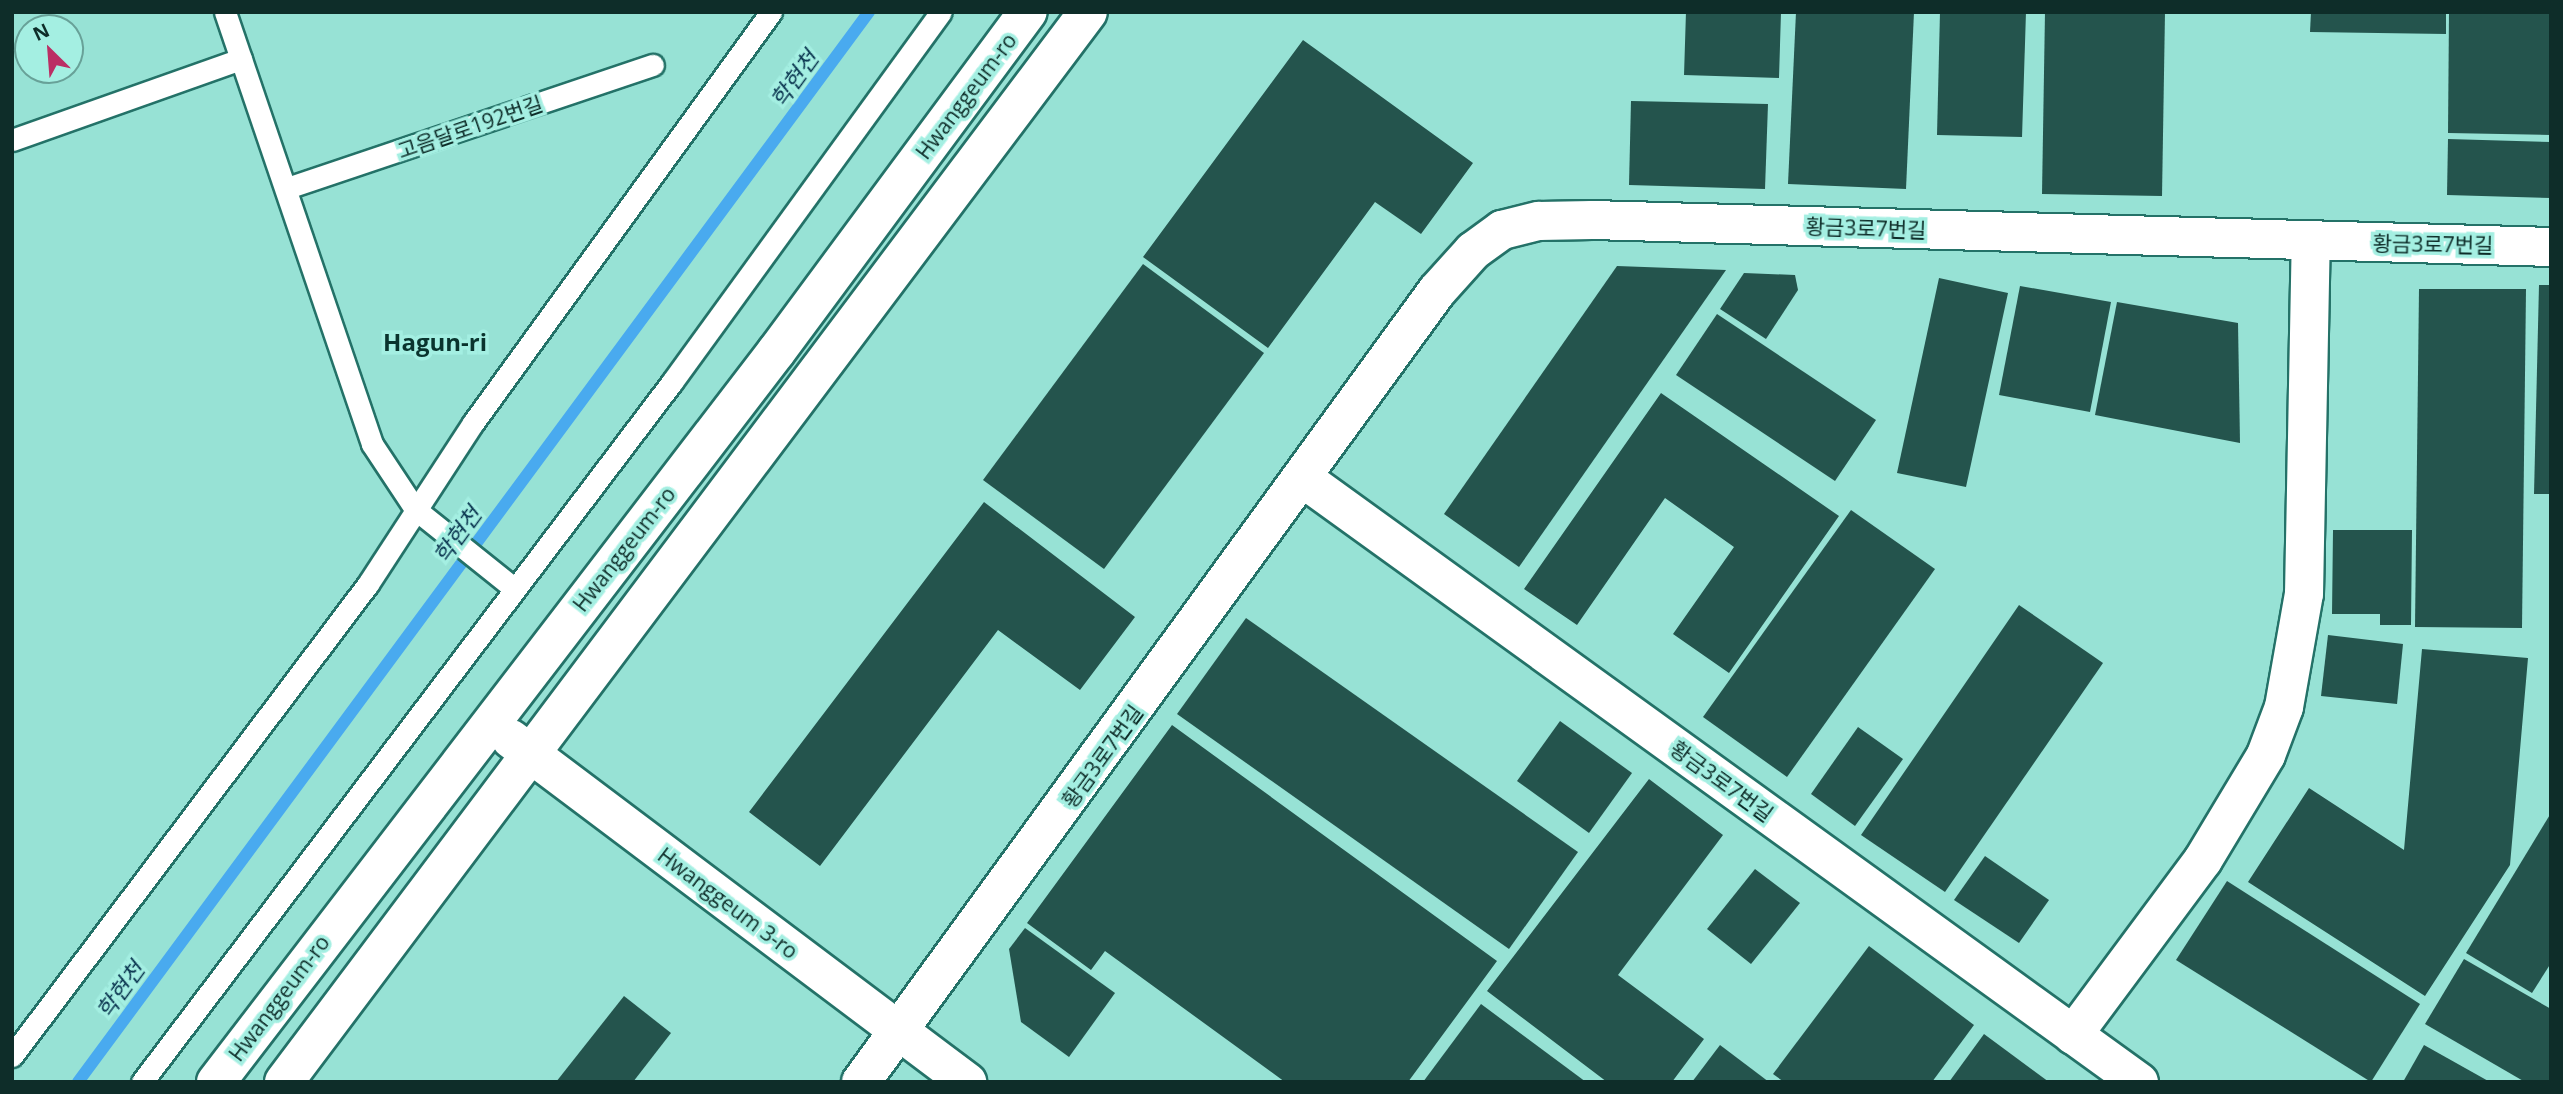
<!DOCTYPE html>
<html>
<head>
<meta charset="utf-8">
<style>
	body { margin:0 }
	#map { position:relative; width:2563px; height:1094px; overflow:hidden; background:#97e2d5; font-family:"Open Sans","Noto Sans KR",sans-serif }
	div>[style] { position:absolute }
	.stream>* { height:12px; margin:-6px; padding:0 6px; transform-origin:6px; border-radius:6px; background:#49aaef }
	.building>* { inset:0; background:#24544d }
	.roads { filter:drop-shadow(2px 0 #247268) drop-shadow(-2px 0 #247268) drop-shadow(0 2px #247268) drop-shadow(0 -2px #247268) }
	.service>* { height:21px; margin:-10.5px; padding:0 10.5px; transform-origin:10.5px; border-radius:10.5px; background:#fff }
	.minor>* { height:38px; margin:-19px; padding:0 19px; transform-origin:19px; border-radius:19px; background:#fff }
	.tertiary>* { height:38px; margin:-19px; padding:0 19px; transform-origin:19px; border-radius:19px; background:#fff }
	span { translate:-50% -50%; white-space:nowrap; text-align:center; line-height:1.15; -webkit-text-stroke:7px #a4efe2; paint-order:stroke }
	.street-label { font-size:21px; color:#0e2d29 }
	.water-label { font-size:23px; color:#09334e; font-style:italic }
	.quarter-label { font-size:24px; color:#0a342e; font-weight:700 }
	.frame { position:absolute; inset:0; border:14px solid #0e2d29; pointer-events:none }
	.north { position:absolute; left:14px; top:14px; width:70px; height:70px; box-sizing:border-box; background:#a4efe2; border:2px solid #68a198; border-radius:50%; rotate:335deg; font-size:19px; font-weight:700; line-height:28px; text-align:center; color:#0e2d29 }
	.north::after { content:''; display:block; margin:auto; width:24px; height:32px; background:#bb2e64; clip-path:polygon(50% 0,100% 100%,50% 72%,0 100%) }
</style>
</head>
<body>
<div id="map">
	<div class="stream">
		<i style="left:78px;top:1082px;width:1331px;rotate:-53.53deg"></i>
	</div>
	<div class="building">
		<i style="clip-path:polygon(1686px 12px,1781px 12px,1779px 78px,1684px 75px)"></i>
		<i style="clip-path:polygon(1796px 12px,1914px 12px,1906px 189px,1788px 184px)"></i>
		<i style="clip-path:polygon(1940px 12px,2026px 12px,2022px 137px,1937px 135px)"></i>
		<i style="clip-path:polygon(2045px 12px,2165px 12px,2162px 196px,2042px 194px)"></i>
		<i style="clip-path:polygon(2311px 12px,2446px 12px,2446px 34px,2310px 32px)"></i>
		<i style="clip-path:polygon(2449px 12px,2551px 12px,2551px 135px,2448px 133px)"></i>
		<i style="clip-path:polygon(1303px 40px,1473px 163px,1421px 234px,1375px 202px,1268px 348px,1143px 257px)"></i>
		<i style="clip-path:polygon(1631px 101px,1768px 104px,1765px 189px,1629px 185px)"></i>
		<i style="clip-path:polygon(2448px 139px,2551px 142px,2551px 198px,2447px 195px)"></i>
		<i style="clip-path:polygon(1143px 264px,1264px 353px,1104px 569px,983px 480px)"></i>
		<i style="clip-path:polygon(1617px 266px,1726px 270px,1519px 567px,1444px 514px)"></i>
		<i style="clip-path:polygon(1744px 273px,1795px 275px,1798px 290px,1766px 339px,1720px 309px)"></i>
		<i style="clip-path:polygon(1939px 278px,2008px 293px,1966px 487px,1897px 473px)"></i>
		<i style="clip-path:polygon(2539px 285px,2551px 285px,2551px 494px,2534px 494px)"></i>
		<i style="clip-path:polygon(2020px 286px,2111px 302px,2090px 412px,1999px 395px)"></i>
		<i style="clip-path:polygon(2419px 289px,2526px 289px,2522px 628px,2415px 627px)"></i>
		<i style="clip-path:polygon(2117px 302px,2238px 323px,2240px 443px,2095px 415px)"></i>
		<i style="clip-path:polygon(1717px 314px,1876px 420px,1835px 481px,1676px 375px)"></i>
		<i style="clip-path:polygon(1661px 393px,1839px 516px,1729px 673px,1673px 634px,1734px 547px,1665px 498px,1577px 625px,1524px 589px)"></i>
		<i style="clip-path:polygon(984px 502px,1135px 617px,1080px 690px,998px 630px,820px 866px,749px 812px)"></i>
		<i style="clip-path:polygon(1851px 510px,1935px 569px,1787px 777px,1703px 717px)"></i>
		<i style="clip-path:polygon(2333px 530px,2412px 530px,2411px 625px,2380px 625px,2380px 614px,2332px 614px)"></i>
		<i style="clip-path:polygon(2019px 605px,2103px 663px,1945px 892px,1861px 835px)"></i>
		<i style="clip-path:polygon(1246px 618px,1578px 852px,1509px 949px,1177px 714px)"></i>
		<i style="clip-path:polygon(2328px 635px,2403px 644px,2397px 704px,2321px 696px)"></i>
		<i style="clip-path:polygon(2422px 649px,2528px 658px,2510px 865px,2425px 996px,2248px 882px,2309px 788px,2404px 850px)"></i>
		<i style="clip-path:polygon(1560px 721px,1632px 773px,1589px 833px,1517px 781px)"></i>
		<i style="clip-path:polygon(1172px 725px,1497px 961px,1408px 1082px,1285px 1082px,1105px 951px,1091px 970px,1027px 923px)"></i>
		<i style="clip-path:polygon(1858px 727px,1903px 759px,1855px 826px,1811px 794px)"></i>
		<i style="clip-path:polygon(1649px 779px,1723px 835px,1618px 975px,1704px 1039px,1672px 1082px,1607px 1082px,1487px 991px)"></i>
		<i style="clip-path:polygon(2551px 813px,2551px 963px,2532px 993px,2466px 953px)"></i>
		<i style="clip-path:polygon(1985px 856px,2049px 900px,2019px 943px,1954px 900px)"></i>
		<i style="clip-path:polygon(1755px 869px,1800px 903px,1751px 964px,1707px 929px)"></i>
		<i style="clip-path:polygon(2227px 881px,2420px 1004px,2371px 1082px,2176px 960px)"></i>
		<i style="clip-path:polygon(1025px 928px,1115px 993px,1069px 1057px,1021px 1022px,1009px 949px)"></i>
		<i style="clip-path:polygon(1869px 946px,1974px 1025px,1932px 1082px,1784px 1082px,1773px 1074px)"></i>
		<i style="clip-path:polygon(2464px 959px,2551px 1009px,2551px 1082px,2525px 1082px,2425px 1024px)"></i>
		<i style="clip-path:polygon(624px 996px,671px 1033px,633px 1082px,556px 1082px)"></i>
		<i style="clip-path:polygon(1481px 1004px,1586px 1082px,1423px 1082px)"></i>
		<i style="clip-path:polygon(1984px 1034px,2049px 1082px,1949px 1082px)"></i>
		<i style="clip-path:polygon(1720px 1045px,1769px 1082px,1692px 1082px)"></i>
		<i style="clip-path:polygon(2424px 1045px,2490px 1082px,2403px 1082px)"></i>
	</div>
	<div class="roads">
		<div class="service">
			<i style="left:225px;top:12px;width:456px;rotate:71.2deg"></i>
			<i style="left:372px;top:444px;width:78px;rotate:56.5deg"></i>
			<i style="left:415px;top:509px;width:128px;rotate:38.7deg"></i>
			<i style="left:12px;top:140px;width:243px;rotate:-19.5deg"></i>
			<i style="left:287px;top:188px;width:386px;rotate:-18.6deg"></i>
			<i style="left:12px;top:1056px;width:591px;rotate:-52.98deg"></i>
			<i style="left:368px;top:584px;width:192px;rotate:-56.9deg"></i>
			<i style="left:473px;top:423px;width:508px;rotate:-54.06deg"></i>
			<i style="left:142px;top:1082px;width:878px;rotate:-52.87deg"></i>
			<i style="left:672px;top:382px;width:457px;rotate:-54deg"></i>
		</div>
		<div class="minor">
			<i style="left:1304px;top:479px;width:1030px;rotate:35.84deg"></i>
			<i style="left:2073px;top:1035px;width:218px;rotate:-53.4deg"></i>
			<i style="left:2203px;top:860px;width:122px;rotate:-59deg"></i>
			<i style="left:2266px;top:755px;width:51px;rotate:-69.4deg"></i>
			<i style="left:2284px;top:707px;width:115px;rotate:-80deg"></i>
			<i style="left:2304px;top:594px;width:353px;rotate:-88.9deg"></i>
			<i style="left:861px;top:1082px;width:978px;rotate:-53.94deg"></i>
			<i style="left:1437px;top:291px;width:54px;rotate:-48deg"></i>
			<i style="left:1473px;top:251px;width:36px;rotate:-36deg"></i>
			<i style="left:1502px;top:230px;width:38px;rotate:-14deg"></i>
			<i style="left:1539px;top:221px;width:53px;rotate:-1.1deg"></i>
			<i style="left:1592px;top:220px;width:959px;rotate:1.61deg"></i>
		</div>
		<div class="tertiary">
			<i style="left:511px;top:739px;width:571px;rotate:36.95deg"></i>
			<i style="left:216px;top:1082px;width:920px;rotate:-52.51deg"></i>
			<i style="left:776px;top:352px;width:423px;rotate:-53.5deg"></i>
			<i style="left:284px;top:1082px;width:1338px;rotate:-53.08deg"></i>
		</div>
	</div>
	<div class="street-label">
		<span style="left:966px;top:96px;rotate:-53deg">Hwanggeum-ro</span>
		<span style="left:470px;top:127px;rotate:-19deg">고음달로192번길</span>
		<span style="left:1866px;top:228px;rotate:2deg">황금3로7번길</span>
		<span style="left:2433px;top:244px;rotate:1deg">황금3로7번길</span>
		<span style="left:624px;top:549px;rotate:-52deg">Hwanggeum-ro</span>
		<span style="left:1102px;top:756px;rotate:-54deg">황금3로7번길</span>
		<span style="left:1722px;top:781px;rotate:36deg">황금3로7번길</span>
		<span style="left:728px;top:903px;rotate:37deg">Hwanggeum 3-ro</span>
		<span style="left:279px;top:998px;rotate:-53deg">Hwanggeum-ro</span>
	</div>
	<div class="water-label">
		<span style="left:794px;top:79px;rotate:-54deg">학현천</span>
		<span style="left:457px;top:535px;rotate:-54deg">학현천</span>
		<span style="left:120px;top:990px;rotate:-54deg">학현천</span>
	</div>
	<div class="quarter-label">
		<span style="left:435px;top:342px">Hagun-ri</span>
	</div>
	<div class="frame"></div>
	<div class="north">N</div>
</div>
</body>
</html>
